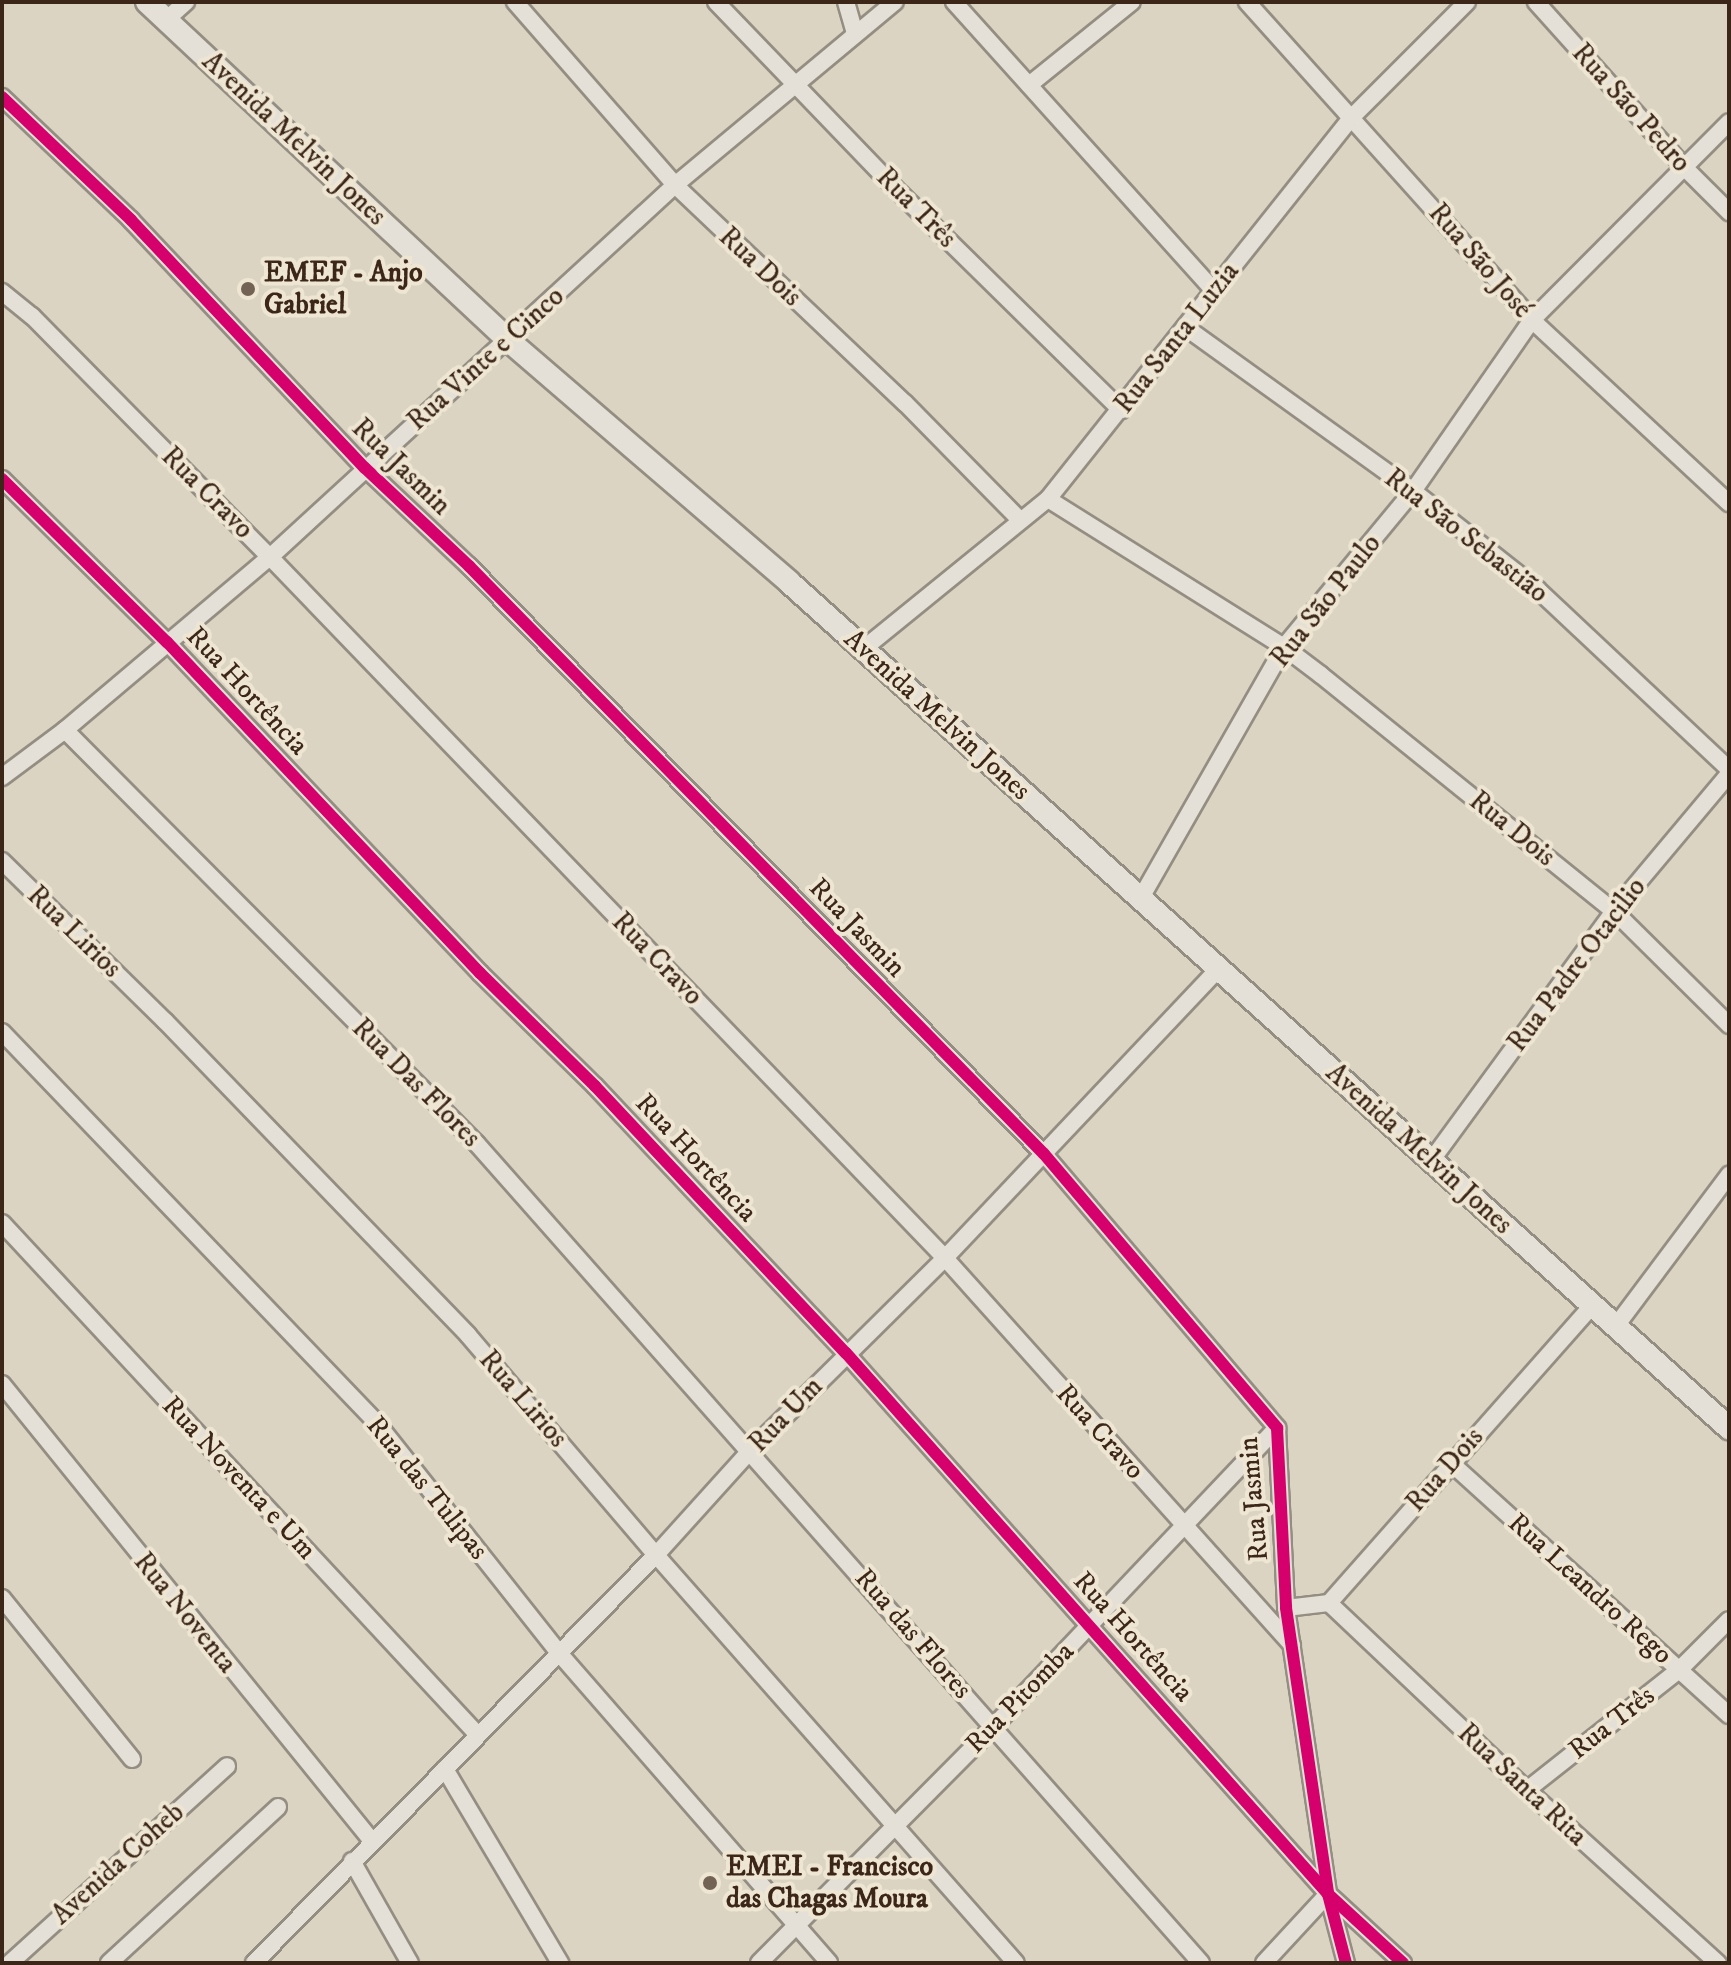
<!DOCTYPE html>
<html>
<head>
<meta charset="utf-8">
<style>
	body { margin:0 }
	#map { position:relative; width:1731px; height:1965px; overflow:hidden; background:#dbd4c3; font-family:"IM FELL DW Pica",serif }
	div>[style] { position:absolute }
	.roads { filter:drop-shadow(2px 0 #948d82) drop-shadow(-2px 0 #948d82) drop-shadow(0 2px #948d82) drop-shadow(0 -2px #948d82) }
	.street>* { height:16px; margin:-8px; padding:0 8px; transform-origin:8px; border-radius:8px; background:#e4e0d7 }
	.secondary>* { height:22px; margin:-11px; padding:0 11px; transform-origin:11px; border-radius:11px; background:#e4e0d7 }
	.cycleway>* { height:12px; margin:-6px; padding:0 6px; transform-origin:6px; border-radius:6px; background:#d6006c }
	.dots>* { width:22px; height:22px; translate:-50% -50%; box-sizing:border-box; border:4px solid #eee6d2; border-radius:50% }
	span { translate:-50% -50%; white-space:nowrap; text-align:center; line-height:1.15; -webkit-text-stroke:8px #eee6d2; paint-order:stroke }
	.street-label { font-size:28px; color:#3b2618 }
	.poi-label { font-size:28px; color:#3b2618; font-weight:700 }
	.left { translate:0 -50%; text-align:left }
	.frame { position:absolute; inset:0; border:4px solid #3b2618; pointer-events:none }
</style>
</head>
<body>
<div id="map">
	<div class="roads">
		<div class="street">
			<i style="left:515px;top:2px;width:243px;rotate:48.8deg"></i>
			<i style="left:675px;top:185px;width:317px;rotate:43.5deg"></i>
			<i style="left:905px;top:403px;width:163px;rotate:45.5deg"></i>
			<i style="left:716px;top:2px;width:265px;rotate:46.1deg"></i>
			<i style="left:900px;top:193px;width:310px;rotate:44.5deg"></i>
			<i style="left:846px;top:2px;width:33px;rotate:74deg"></i>
			<i style="left:954px;top:2px;width:387px;rotate:48deg"></i>
			<i style="left:1247px;top:2px;width:427px;rotate:48.1deg"></i>
			<i style="left:1532px;top:320px;width:269px;rotate:42.9deg"></i>
			<i style="left:1536px;top:2px;width:222px;rotate:48.1deg"></i>
			<i style="left:1684px;top:167px;width:64px;rotate:45deg"></i>
			<i style="left:166px;top:20px;width:27px;rotate:-42deg"></i>
			<i style="left:1029px;top:85px;width:132px;rotate:-38.9deg"></i>
			<i style="left:2px;top:97px;width:178px;rotate:43.6deg"></i>
			<i style="left:131px;top:220px;width:341px;rotate:46.7deg"></i>
			<i style="left:365px;top:468px;width:143px;rotate:43.3deg"></i>
			<i style="left:469px;top:566px;width:822px;rotate:45.64deg"></i>
			<i style="left:1044px;top:1154px;width:360px;rotate:49.6deg"></i>
			<i style="left:1277px;top:1428px;width:180px;rotate:87.1deg"></i>
			<i style="left:1286px;top:1608px;width:289px;rotate:81.6deg"></i>
			<i style="left:1328px;top:1894px;width:71px;rotate:75.4deg"></i>
			<i style="left:2px;top:292px;width:38px;rotate:39deg"></i>
			<i style="left:32px;top:316px;width:339px;rotate:45.4deg"></i>
			<i style="left:270px;top:557px;width:973px;rotate:46.08deg"></i>
			<i style="left:945px;top:1258px;width:520px;rotate:48.12deg"></i>
			<i style="left:1185px;top:327px;width:281px;rotate:35.7deg"></i>
			<i style="left:1413px;top:491px;width:158px;rotate:38.3deg"></i>
			<i style="left:1537px;top:589px;width:263px;rotate:43.2deg"></i>
			<i style="left:2px;top:479px;width:232px;rotate:44.7deg"></i>
			<i style="left:167px;top:642px;width:456px;rotate:46.6deg"></i>
			<i style="left:480px;top:973px;width:161px;rotate:44.5deg"></i>
			<i style="left:595px;top:1086px;width:366px;rotate:46.8deg"></i>
			<i style="left:846px;top:1353px;width:725px;rotate:48.3deg"></i>
			<i style="left:1328px;top:1894px;width:102px;rotate:42.6deg"></i>
			<i style="left:1048px;top:499px;width:279px;rotate:32.1deg"></i>
			<i style="left:1284px;top:647px;width:46px;rotate:37.1deg"></i>
			<i style="left:1321px;top:675px;width:376px;rotate:38.9deg"></i>
			<i style="left:1614px;top:911px;width:162px;rotate:44.7deg"></i>
			<i style="left:862px;top:650px;width:240px;rotate:-39.1deg"></i>
			<i style="left:1048px;top:499px;width:490px;rotate:-51.5deg"></i>
			<i style="left:1353px;top:116px;width:161px;rotate:-45deg"></i>
			<i style="left:65px;top:730px;width:584px;rotate:45.14deg"></i>
			<i style="left:477px;top:1144px;width:1093px;rotate:48.52deg"></i>
			<i style="left:2px;top:777px;width:79px;rotate:-36.7deg"></i>
			<i style="left:65px;top:730px;width:268px;rotate:-40.2deg"></i>
			<i style="left:270px;top:557px;width:550px;rotate:-42.57deg"></i>
			<i style="left:675px;top:185px;width:286px;rotate:-39.8deg"></i>
			<i style="left:2px;top:861px;width:228px;rotate:44.5deg"></i>
			<i style="left:165px;top:1021px;width:436px;rotate:46deg"></i>
			<i style="left:468px;top:1335px;width:289px;rotate:49.5deg"></i>
			<i style="left:656px;top:1555px;width:544px;rotate:48.58deg"></i>
			<i style="left:1142px;top:896px;width:287px;rotate:-60.3deg"></i>
			<i style="left:1284px;top:647px;width:202px;rotate:-50.4deg"></i>
			<i style="left:1413px;top:491px;width:208px;rotate:-55.2deg"></i>
			<i style="left:1532px;top:320px;width:279px;rotate:-45.1deg"></i>
			<i style="left:2px;top:1032px;width:540px;rotate:46.2deg"></i>
			<i style="left:376px;top:1422px;width:295px;rotate:51.6deg"></i>
			<i style="left:559px;top:1653px;width:411px;rotate:48.9deg"></i>
			<i style="left:1431px;top:1161px;width:310px;rotate:-53.8deg"></i>
			<i style="left:1614px;top:911px;width:179px;rotate:-50deg"></i>
			<i style="left:2px;top:1223px;width:698px;rotate:47.09deg"></i>
			<i style="left:1616px;top:1326px;width:189px;rotate:-53.2deg"></i>
			<i style="left:2px;top:1384px;width:588px;rotate:51.01deg"></i>
			<i style="left:1451px;top:1463px;width:375px;rotate:42.2deg"></i>
			<i style="left:2px;top:1598px;width:207px;rotate:51.1deg"></i>
			<i style="left:1329px;top:1603px;width:272px;rotate:43.4deg"></i>
			<i style="left:1527px;top:1790px;width:258px;rotate:42.2deg"></i>
			<i style="left:1286px;top:1608px;width:43px;rotate:-6.6deg"></i>
			<i style="left:1329px;top:1603px;width:397px;rotate:-48.5deg"></i>
			<i style="left:445px;top:1769px;width:226px;rotate:59.3deg"></i>
			<i style="left:1527px;top:1790px;width:195px;rotate:-38.3deg"></i>
			<i style="left:1680px;top:1669px;width:69px;rotate:-45deg"></i>
			<i style="left:352px;top:1861px;width:117px;rotate:60.4deg"></i>
			<i style="left:10px;top:1963px;width:293px;rotate:-42.2deg"></i>
			<i style="left:109px;top:1963px;width:230px;rotate:-42.7deg"></i>
			<i style="left:254px;top:1963px;width:573px;rotate:-45.42deg"></i>
			<i style="left:656px;top:1555px;width:142px;rotate:-47.9deg"></i>
			<i style="left:751px;top:1450px;width:273px;rotate:-44.7deg"></i>
			<i style="left:945px;top:1258px;width:399px;rotate:-46.6deg"></i>
			<i style="left:759px;top:1963px;width:334px;rotate:-45.2deg"></i>
			<i style="left:994px;top:1726px;width:411px;rotate:-46.5deg"></i>
			<i style="left:1264px;top:1963px;width:94px;rotate:-47.2deg"></i>
		</div>
		<div class="secondary">
			<i style="left:147px;top:2px;width:495px;rotate:43.1deg"></i>
			<i style="left:508px;top:340px;width:371px;rotate:40.7deg"></i>
			<i style="left:789px;top:582px;width:1265px;rotate:41.99deg"></i>
		</div>
	</div>
	<div class="cycleway">
		<i style="left:2px;top:97px;width:178px;rotate:43.6deg"></i>
		<i style="left:131px;top:220px;width:341px;rotate:46.7deg"></i>
		<i style="left:365px;top:468px;width:143px;rotate:43.3deg"></i>
		<i style="left:469px;top:566px;width:822px;rotate:45.64deg"></i>
		<i style="left:1044px;top:1154px;width:360px;rotate:49.6deg"></i>
		<i style="left:1277px;top:1428px;width:180px;rotate:87.1deg"></i>
		<i style="left:1286px;top:1608px;width:289px;rotate:81.6deg"></i>
		<i style="left:1328px;top:1894px;width:71px;rotate:75.4deg"></i>
		<i style="left:2px;top:479px;width:232px;rotate:44.7deg"></i>
		<i style="left:167px;top:642px;width:456px;rotate:46.6deg"></i>
		<i style="left:480px;top:973px;width:161px;rotate:44.5deg"></i>
		<i style="left:595px;top:1086px;width:366px;rotate:46.8deg"></i>
		<i style="left:846px;top:1353px;width:725px;rotate:48.3deg"></i>
		<i style="left:1328px;top:1894px;width:102px;rotate:42.6deg"></i>
	</div>
	<div class="dots">
		<i style="left:248px;top:289px;background:#736354"></i>
		<i style="left:710px;top:1883px;background:#736354"></i>
	</div>
	<div class="street-label">
		<span style="left:1631px;top:108px;rotate:48deg">Rua São Pedro</span>
		<span style="left:294px;top:139px;rotate:43deg">Avenida Melvin Jones</span>
		<span style="left:916px;top:208px;rotate:45deg">Rua Três</span>
		<span style="left:1480px;top:261px;rotate:49deg">Rua São José</span>
		<span style="left:760px;top:267px;rotate:43deg">Rua Dois</span>
		<span style="left:1177px;top:338px;rotate:-52deg">Rua Santa Luzia</span>
		<span style="left:486px;top:359px;rotate:-42deg">Rua Vinte e Cinco</span>
		<span style="left:401px;top:467px;rotate:44deg">Rua Jasmin</span>
		<span style="left:207px;top:493px;rotate:45deg">Rua Cravo</span>
		<span style="left:1466px;top:536px;rotate:38deg">Rua São Sebastião</span>
		<span style="left:1326px;top:601px;rotate:-52deg">Rua São Paulo</span>
		<span style="left:247px;top:691px;rotate:47deg">Rua Hortência</span>
		<span style="left:937px;top:715px;rotate:42deg">Avenida Melvin Jones</span>
		<span style="left:1512px;top:829px;rotate:39deg">Rua Dois</span>
		<span style="left:857px;top:928px;rotate:46deg">Rua Jasmin</span>
		<span style="left:74px;top:932px;rotate:44deg">Rua Lirios</span>
		<span style="left:657px;top:959px;rotate:46deg">Rua Cravo</span>
		<span style="left:1577px;top:965px;rotate:-53deg">Rua Padre Otacilio</span>
		<span style="left:416px;top:1083px;rotate:45deg">Rua Das Flores</span>
		<span style="left:1419px;top:1149px;rotate:42deg">Avenida Melvin Jones</span>
		<span style="left:696px;top:1158px;rotate:47deg">Rua Hortência</span>
		<span style="left:523px;top:1399px;rotate:49deg">Rua Lirios</span>
		<span style="left:786px;top:1415px;rotate:-46deg">Rua Um</span>
		<span style="left:1100px;top:1432px;rotate:48deg">Rua Cravo</span>
		<span style="left:1445px;top:1470px;rotate:-49deg">Rua Dois</span>
		<span style="left:239px;top:1478px;rotate:47deg">Rua Noventa e Um</span>
		<span style="left:427px;top:1488px;rotate:51deg">Rua das Tulipas</span>
		<span style="left:1254px;top:1499px;rotate:-95deg">Rua Jasmin</span>
		<span style="left:1590px;top:1589px;rotate:42deg">Rua Leandro Rego</span>
		<span style="left:185px;top:1613px;rotate:51deg">Rua Noventa</span>
		<span style="left:913px;top:1634px;rotate:49deg">Rua das Flores</span>
		<span style="left:1133px;top:1637px;rotate:48deg">Rua Hortência</span>
		<span style="left:1020px;top:1698px;rotate:-46deg">Rua Pitomba</span>
		<span style="left:1612px;top:1723px;rotate:-38deg">Rua Três</span>
		<span style="left:1522px;top:1785px;rotate:43deg">Rua Santa Rita</span>
		<span style="left:118px;top:1864px;rotate:-42deg">Avenida Coheb</span>
	</div>
	<div class="poi-label">
		<span class="left" style="left:264px;top:289px">EMEF - Anjo<br>Gabriel</span>
		<span class="left" style="left:726px;top:1883px">EMEI - Francisco<br>das Chagas Moura</span>
	</div>
	<div class="frame"></div>
</div>
</body>
</html>
